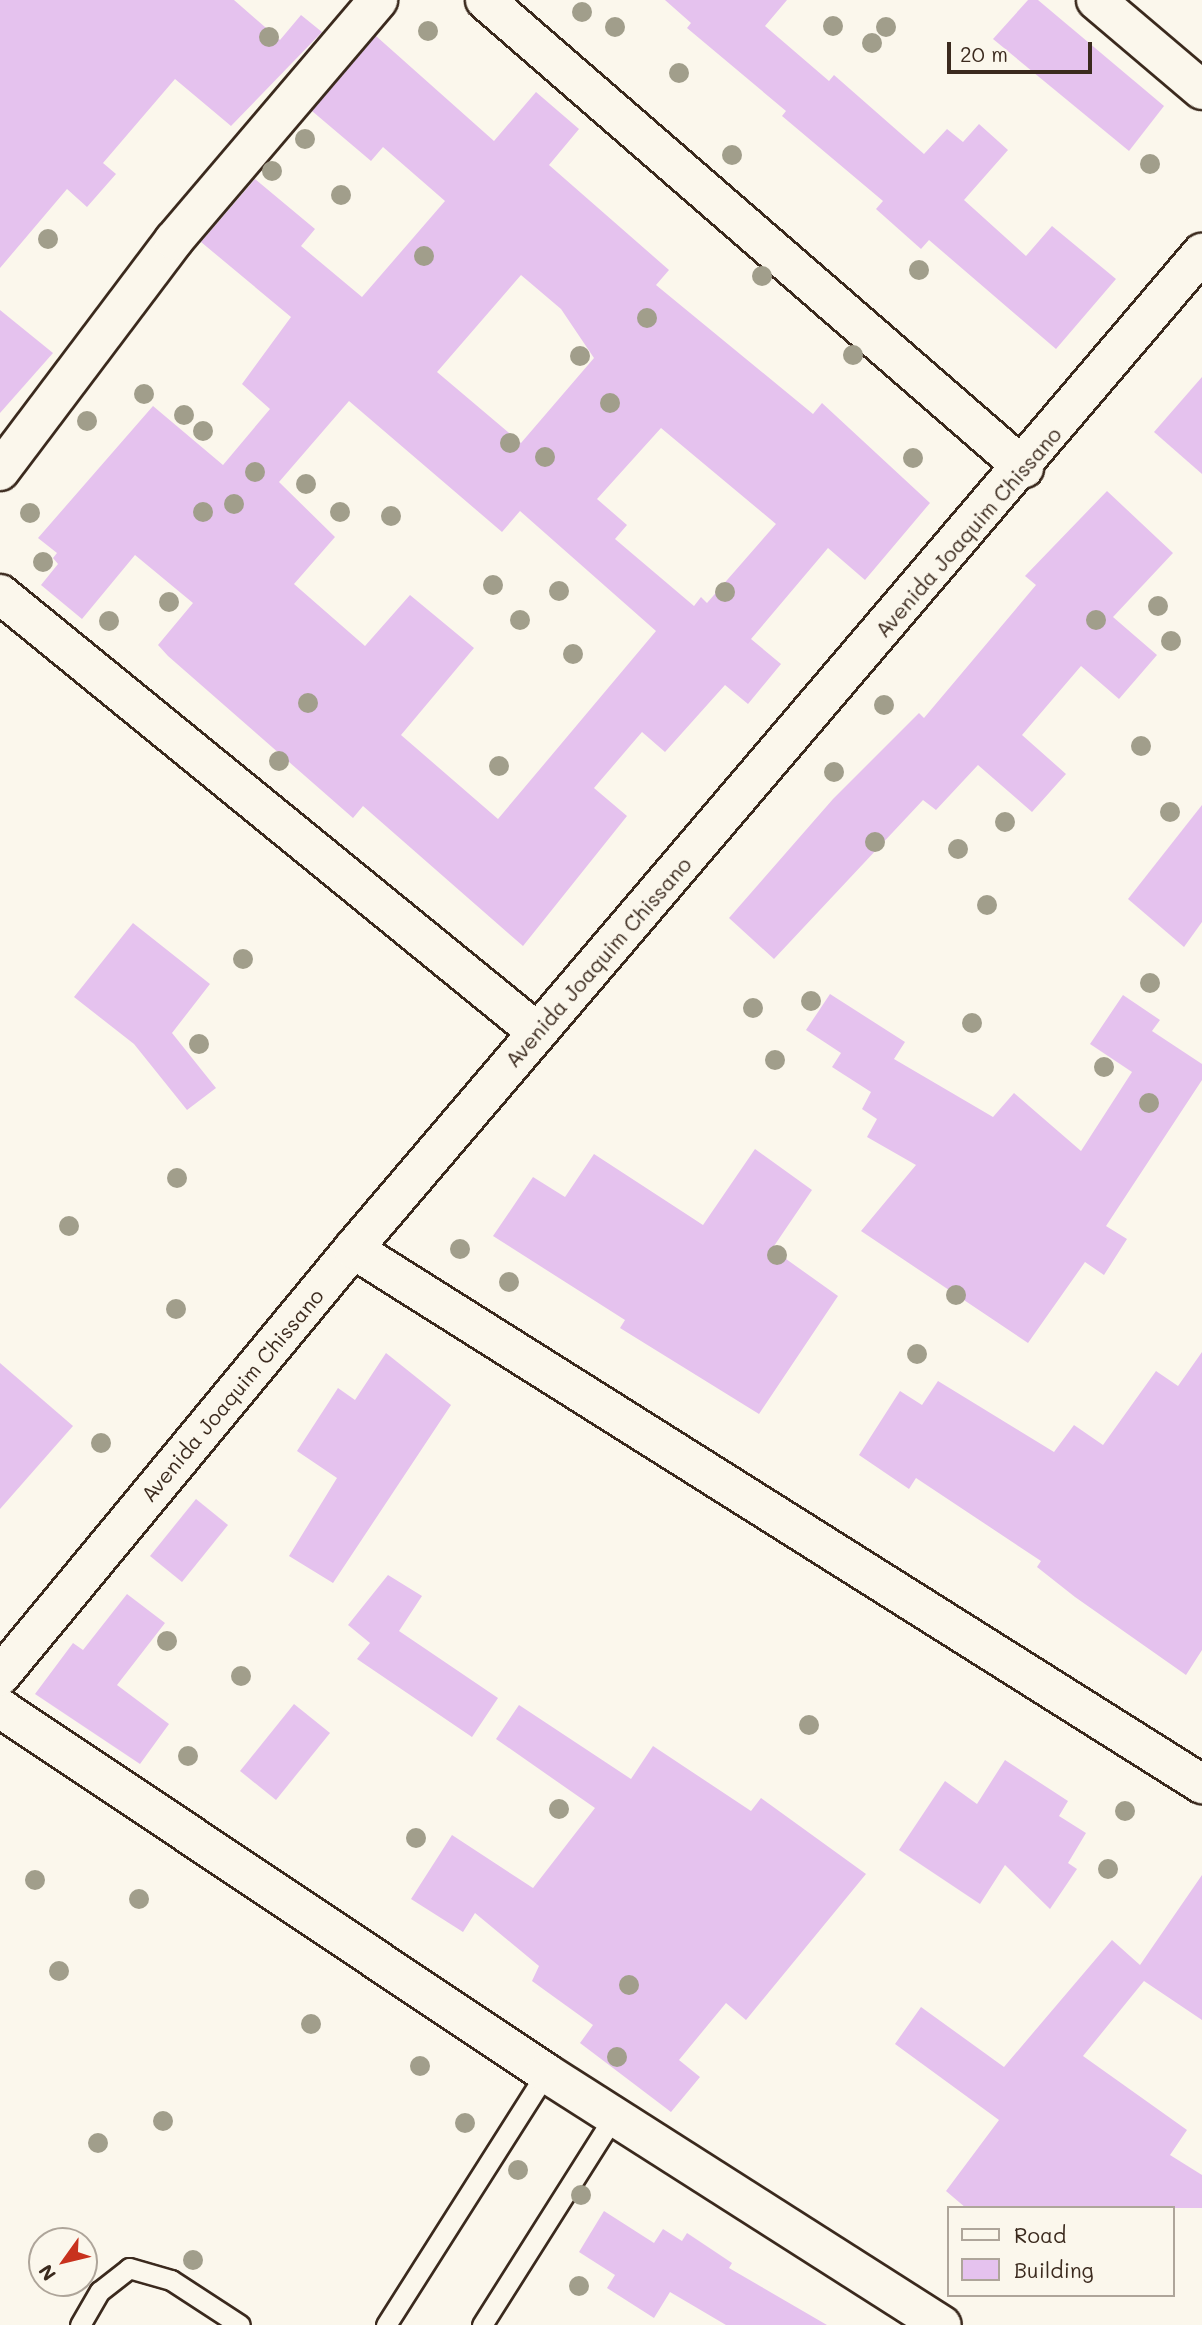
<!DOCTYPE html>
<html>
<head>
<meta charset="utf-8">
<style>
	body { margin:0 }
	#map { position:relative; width:1202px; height:2325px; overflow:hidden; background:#fbf7ec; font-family:Mali,sans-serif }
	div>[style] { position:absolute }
	.building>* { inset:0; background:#e5c2ee }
	.roads { filter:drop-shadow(2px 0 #3b2a1e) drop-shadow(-2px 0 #3b2a1e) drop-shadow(0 2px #3b2a1e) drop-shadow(0 -2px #3b2a1e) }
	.lane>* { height:19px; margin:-9.5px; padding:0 9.5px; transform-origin:9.5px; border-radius:9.5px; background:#fbf7ec }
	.street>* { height:38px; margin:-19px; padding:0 19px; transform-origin:19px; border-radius:19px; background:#fbf7ec }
	.secondary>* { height:38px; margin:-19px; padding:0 19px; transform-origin:19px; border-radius:19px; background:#fbf7ec }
	.trees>* { width:20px; height:20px; margin:-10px; border-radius:50%; background:#a19e8b }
	span { translate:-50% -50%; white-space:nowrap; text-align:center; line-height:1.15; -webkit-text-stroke:5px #fbf7ec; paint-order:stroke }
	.street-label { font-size:21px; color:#3b2a1e }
	.legend { position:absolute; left:947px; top:2206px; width:228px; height:91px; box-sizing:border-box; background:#fbf7ec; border:2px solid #aea59a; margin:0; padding:9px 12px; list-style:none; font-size:21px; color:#3b2a1e }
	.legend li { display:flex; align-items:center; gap:14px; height:35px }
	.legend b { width:35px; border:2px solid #aea59a }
	.north { position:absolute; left:28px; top:2227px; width:70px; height:70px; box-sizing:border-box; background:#fbf7ec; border:2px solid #aea59a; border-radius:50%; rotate:236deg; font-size:19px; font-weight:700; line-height:28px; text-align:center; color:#3b2a1e }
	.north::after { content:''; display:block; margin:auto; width:24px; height:32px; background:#c8321e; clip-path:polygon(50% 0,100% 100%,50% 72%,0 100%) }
	.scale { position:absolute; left:947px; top:42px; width:145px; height:32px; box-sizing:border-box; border:4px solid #3b2a1e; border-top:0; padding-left:9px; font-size:21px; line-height:24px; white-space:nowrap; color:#3b2a1e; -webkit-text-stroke:5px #fbf7ec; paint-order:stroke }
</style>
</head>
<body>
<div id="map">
	<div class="building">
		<i style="clip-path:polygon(0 0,234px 0,280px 40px,301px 15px,322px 32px,231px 126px,175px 79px,103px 163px,116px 174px,87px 207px,67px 189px,0 268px)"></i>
		<i style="clip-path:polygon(665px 0,787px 0,765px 26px,829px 81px,834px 75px,924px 154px,947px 129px,963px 142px,979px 124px,1008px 150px,964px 200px,1026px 256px,1052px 226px,1116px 279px,1056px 349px,929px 240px,921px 249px,876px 209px,883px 201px,782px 116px,786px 111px,687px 28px,691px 23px)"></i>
		<i style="clip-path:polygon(1028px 0,1038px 0,1164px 106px,1129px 151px,993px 39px)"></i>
		<i style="clip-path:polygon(evenodd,376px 36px,494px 141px,536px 92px,579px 129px,549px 165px,669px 270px,656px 285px,813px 414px,822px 403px,930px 503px,865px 580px,828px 548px,751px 639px,781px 664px,748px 704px,725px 685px,665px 752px,642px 732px,594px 788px,627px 816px,523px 946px,363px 806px,353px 818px,168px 656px,158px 645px,193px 603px,135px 555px,82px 619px,41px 585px,58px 564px,53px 558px,57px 553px,38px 538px,153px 406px,223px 465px,270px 409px,242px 384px,291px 317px,201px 242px,255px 179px,315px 229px,301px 246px,362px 297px,445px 201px,383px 147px,371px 161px,312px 111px,376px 36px,521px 275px,561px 309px,594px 358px,521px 443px,437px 372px,521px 275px,376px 36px,349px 401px,502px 532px,520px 511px,656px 631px,498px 819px,401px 735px,474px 648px,410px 595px,365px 646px,294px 584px,335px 537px,279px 482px,349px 401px,376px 36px,661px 428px,776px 524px,707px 603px,701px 597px,694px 606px,615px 539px,627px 525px,597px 499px,661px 428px)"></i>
		<i style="clip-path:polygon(0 310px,53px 353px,0 413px)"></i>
		<i style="clip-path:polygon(1202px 377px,1202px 474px,1154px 432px)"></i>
		<i style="clip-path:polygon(1107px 491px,1173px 553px,1113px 617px,1157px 655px,1119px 699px,1081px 666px,1022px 735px,1066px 774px,1032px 812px,978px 765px,936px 810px,923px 800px,774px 959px,729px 918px,833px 799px,919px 713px,924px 718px,1036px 585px,1025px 576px)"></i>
		<i style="clip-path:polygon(1202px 805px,1202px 922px,1184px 947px,1128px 899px)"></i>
		<i style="clip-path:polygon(133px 923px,210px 984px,172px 1033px,216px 1088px,187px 1110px,134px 1044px,74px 997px)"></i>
		<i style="clip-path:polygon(830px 994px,905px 1042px,894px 1059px,993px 1117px,1014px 1093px,1081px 1151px,1132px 1072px,1090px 1044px,1123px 995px,1160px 1020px,1152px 1031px,1202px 1064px,1202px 1080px,1106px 1226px,1127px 1239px,1104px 1275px,1085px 1262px,1028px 1343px,861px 1231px,916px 1165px,867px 1137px,877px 1119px,862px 1109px,871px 1092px,832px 1067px,841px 1053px,806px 1030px)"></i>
		<i style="clip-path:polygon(755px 1149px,812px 1190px,772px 1249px,838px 1296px,759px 1414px,620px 1328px,625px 1320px,493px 1236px,533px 1177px,565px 1197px,594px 1154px,703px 1225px)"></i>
		<i style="clip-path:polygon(1202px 1352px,1202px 1650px,1186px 1675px,1075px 1597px,1037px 1567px,1041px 1561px,916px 1478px,909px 1489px,859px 1455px,900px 1391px,922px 1405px,938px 1381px,1054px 1452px,1074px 1425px,1103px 1445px,1156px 1371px,1178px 1386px)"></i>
		<i style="clip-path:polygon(386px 1353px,451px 1405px,333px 1583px,289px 1556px,337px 1478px,297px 1451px,338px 1388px,355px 1400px)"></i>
		<i style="clip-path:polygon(0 1363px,73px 1426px,0 1509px)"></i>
		<i style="clip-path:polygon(196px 1499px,228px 1525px,182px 1582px,150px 1556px)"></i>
		<i style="clip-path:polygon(388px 1575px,422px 1596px,399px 1631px,498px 1698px,472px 1737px,357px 1659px,370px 1643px,348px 1625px)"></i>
		<i style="clip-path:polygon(127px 1594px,165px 1623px,117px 1685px,169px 1724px,140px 1764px,35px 1694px,73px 1643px,83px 1650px)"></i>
		<i style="clip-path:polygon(294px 1704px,330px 1733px,276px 1800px,240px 1771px)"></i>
		<i style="clip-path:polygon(519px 1705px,631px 1779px,653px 1746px,751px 1811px,761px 1798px,866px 1874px,746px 2020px,726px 2003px,679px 2060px,700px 2077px,671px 2112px,580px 2043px,593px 2025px,532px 1981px,539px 1966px,475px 1913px,463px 1932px,411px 1899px,452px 1835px,533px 1888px,595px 1808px,496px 1739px)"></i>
		<i style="clip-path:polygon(1005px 1760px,1068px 1801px,1059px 1816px,1086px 1833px,1068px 1863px,1077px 1869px,1050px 1909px,1005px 1865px,980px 1904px,899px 1850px,945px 1781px,977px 1804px)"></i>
		<i style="clip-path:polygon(1202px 1875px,1202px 2020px,1144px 1981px,1083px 2056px,1187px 2130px,1170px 2155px,1202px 2175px,1202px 2208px,966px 2208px,946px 2191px,999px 2120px,895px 2044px,921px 2007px,1004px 2067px,1112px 1940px,1140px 1965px)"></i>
		<i style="clip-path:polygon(604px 2211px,654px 2243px,663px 2229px,682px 2241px,687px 2233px,732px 2263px,729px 2268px,827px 2325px,726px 2325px,670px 2292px,654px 2318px,607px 2288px,615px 2275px,579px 2252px)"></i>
	</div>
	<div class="roads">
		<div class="lane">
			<i style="left:80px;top:2325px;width:39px;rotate:-60deg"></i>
			<i style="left:100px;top:2291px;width:37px;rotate:-38deg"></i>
			<i style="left:129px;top:2268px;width:44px;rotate:15.9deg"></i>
			<i style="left:171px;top:2280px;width:82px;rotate:33.1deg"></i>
			<i style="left:386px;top:2325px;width:299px;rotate:-57.6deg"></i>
			<i style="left:482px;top:2325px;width:249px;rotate:-57.7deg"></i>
		</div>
		<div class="street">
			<i style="left:485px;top:0;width:714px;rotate:40.97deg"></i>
			<i style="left:1096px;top:0;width:139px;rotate:40.3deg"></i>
			<i style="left:0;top:471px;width:289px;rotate:-53deg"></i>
			<i style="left:174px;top:240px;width:315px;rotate:-49.6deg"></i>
			<i style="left:0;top:594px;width:693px;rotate:39.2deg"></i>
			<i style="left:353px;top:1249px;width:1004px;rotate:32.22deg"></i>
			<i style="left:0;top:1708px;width:657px;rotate:33.76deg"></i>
			<i style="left:546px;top:2073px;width:469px;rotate:32.5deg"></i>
		</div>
		<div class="secondary">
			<i style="left:0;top:1676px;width:554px;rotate:-50.42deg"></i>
			<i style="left:353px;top:1249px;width:1309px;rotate:-49.56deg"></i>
		</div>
	</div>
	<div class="trees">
		<i style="left:582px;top:12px"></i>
		<i style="left:833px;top:26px"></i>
		<i style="left:615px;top:27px"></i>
		<i style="left:886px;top:27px"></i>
		<i style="left:428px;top:31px"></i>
		<i style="left:269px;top:37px"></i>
		<i style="left:872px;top:43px"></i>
		<i style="left:679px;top:73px"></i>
		<i style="left:305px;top:139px"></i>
		<i style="left:732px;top:155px"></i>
		<i style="left:1150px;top:164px"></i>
		<i style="left:272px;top:171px"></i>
		<i style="left:341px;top:195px"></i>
		<i style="left:48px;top:239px"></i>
		<i style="left:424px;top:256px"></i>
		<i style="left:919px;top:270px"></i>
		<i style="left:762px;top:276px"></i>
		<i style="left:647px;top:318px"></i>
		<i style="left:853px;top:355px"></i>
		<i style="left:580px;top:356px"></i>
		<i style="left:144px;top:394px"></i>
		<i style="left:610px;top:403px"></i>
		<i style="left:184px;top:415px"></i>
		<i style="left:87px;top:421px"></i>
		<i style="left:203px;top:431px"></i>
		<i style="left:510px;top:443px"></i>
		<i style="left:545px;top:457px"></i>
		<i style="left:913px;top:458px"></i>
		<i style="left:255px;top:472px"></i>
		<i style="left:306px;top:484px"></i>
		<i style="left:234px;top:504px"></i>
		<i style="left:203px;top:512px"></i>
		<i style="left:340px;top:512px"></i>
		<i style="left:30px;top:513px"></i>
		<i style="left:391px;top:516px"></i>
		<i style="left:43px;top:562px"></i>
		<i style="left:493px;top:585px"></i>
		<i style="left:559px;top:591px"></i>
		<i style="left:725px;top:592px"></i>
		<i style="left:169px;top:602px"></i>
		<i style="left:1158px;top:606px"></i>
		<i style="left:520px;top:620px"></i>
		<i style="left:1096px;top:620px"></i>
		<i style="left:109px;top:621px"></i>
		<i style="left:1171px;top:641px"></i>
		<i style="left:573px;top:654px"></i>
		<i style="left:308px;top:703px"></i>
		<i style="left:884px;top:705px"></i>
		<i style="left:1141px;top:746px"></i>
		<i style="left:279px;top:761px"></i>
		<i style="left:499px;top:766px"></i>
		<i style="left:834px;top:772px"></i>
		<i style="left:1170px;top:812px"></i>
		<i style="left:1005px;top:822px"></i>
		<i style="left:875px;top:842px"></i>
		<i style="left:958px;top:849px"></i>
		<i style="left:987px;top:905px"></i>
		<i style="left:243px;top:959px"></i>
		<i style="left:1150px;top:983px"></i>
		<i style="left:811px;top:1001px"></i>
		<i style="left:753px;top:1008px"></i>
		<i style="left:972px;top:1023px"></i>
		<i style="left:199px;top:1044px"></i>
		<i style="left:775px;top:1060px"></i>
		<i style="left:1104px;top:1067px"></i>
		<i style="left:1149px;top:1103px"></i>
		<i style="left:177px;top:1178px"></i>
		<i style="left:69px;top:1226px"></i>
		<i style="left:460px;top:1249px"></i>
		<i style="left:777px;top:1255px"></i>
		<i style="left:509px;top:1282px"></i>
		<i style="left:956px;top:1295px"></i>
		<i style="left:176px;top:1309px"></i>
		<i style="left:917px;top:1354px"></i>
		<i style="left:101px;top:1443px"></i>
		<i style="left:167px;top:1641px"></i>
		<i style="left:241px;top:1676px"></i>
		<i style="left:809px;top:1725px"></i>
		<i style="left:188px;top:1756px"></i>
		<i style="left:559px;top:1809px"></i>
		<i style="left:1125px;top:1811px"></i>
		<i style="left:416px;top:1838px"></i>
		<i style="left:1108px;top:1869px"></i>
		<i style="left:35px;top:1880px"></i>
		<i style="left:139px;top:1899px"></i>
		<i style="left:59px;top:1971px"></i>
		<i style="left:629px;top:1985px"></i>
		<i style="left:311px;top:2024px"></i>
		<i style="left:617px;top:2057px"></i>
		<i style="left:420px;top:2066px"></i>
		<i style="left:163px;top:2121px"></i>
		<i style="left:465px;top:2123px"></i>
		<i style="left:98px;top:2143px"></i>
		<i style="left:518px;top:2170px"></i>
		<i style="left:581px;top:2195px"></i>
		<i style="left:193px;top:2260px"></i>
		<i style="left:579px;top:2286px"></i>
	</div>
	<div class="street-label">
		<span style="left:968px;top:532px;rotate:-49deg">Avenida Joaquim Chissano</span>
		<span style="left:598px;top:962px;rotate:-49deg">Avenida Joaquim Chissano</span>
		<span style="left:232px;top:1395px;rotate:-50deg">Avenida Joaquim Chissano</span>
	</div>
	<ul class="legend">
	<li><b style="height:9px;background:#fbf7ec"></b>Road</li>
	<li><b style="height:19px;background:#e5c2ee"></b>Building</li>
	</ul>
	<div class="north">N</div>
	<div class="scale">20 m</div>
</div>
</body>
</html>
